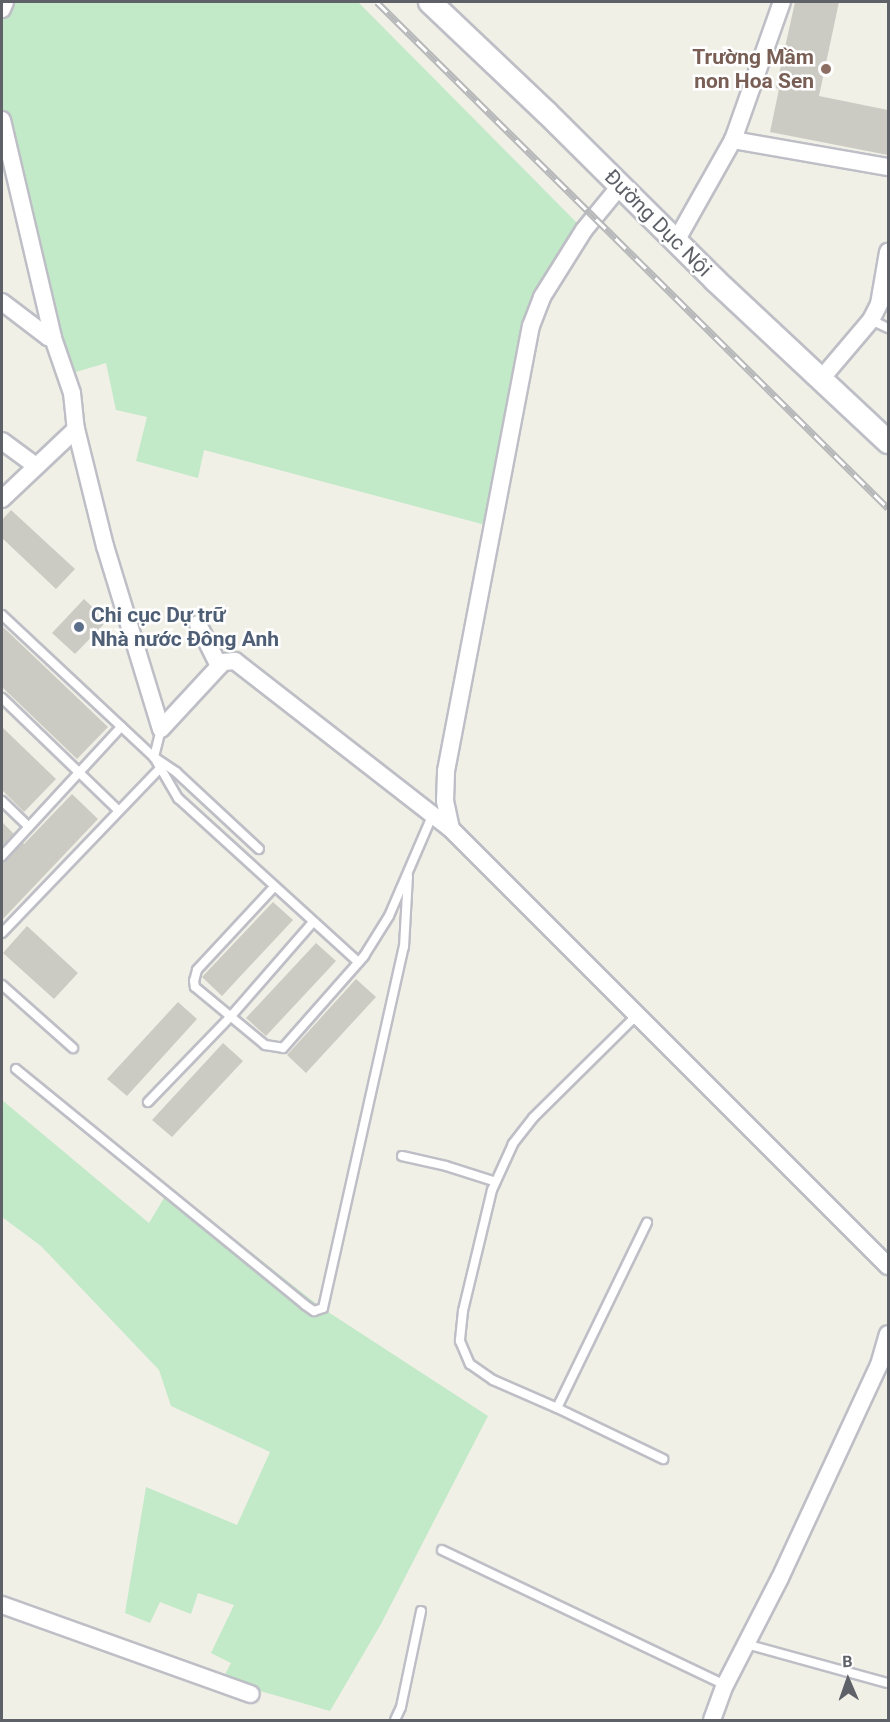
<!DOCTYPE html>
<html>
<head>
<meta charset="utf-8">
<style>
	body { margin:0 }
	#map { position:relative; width:890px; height:1722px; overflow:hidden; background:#f1f0e7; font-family:Roboto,sans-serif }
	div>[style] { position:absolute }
	.green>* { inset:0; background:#c2e9c8 }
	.building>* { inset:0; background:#cccbc3 }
	.roads { filter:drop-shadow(2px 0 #bebfc6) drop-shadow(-2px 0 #bebfc6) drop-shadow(0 2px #bebfc6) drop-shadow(0 -2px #bebfc6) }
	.lane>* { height:8px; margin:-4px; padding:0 4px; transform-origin:4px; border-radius:4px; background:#fff }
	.street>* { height:16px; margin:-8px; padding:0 8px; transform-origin:8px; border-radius:8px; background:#fff }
	.secondary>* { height:22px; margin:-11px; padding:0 11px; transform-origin:11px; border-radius:11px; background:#fff }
	.rail>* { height:7px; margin-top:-3.5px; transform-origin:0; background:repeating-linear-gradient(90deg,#fff 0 14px,#b7b8b9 0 28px); box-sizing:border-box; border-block:2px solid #b7b8b9 }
	.dots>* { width:16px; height:16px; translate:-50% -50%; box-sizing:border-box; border:3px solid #fff; border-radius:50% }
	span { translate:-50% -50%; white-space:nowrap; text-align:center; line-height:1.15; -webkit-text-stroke:5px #fff; paint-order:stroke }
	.education-label { font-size:21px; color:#785e54; font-weight:700 }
	.right { translate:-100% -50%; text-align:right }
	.street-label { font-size:21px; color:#5e6168 }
	.service-label { font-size:21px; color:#4e5e75; font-weight:700 }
	.left { translate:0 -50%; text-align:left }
	.frame { position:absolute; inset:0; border:3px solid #5e6168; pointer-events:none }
	.north { position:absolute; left:818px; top:1650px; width:60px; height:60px; -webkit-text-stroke:4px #fff; paint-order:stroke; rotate:358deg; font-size:16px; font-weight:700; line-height:24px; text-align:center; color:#5e6168 }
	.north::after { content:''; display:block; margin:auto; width:21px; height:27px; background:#5e6168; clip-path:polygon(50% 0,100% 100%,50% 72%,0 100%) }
</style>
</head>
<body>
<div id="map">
	<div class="green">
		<i style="clip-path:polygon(4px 2px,358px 2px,584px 230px,542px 297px,493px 527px,204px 450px,198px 478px,136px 461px,147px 417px,116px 410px,106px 363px,66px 375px,2px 117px,2px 8px)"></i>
		<i style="clip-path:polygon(2px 1100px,149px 1223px,170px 1188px,319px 1306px,488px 1416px,381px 1624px,330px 1711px,222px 1680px,231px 1663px,211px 1653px,234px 1605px,198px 1593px,191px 1614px,160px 1602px,150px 1623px,125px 1613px,146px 1487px,237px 1525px,270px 1452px,171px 1406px,159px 1370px,41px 1246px,2px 1217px)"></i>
	</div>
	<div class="building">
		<i style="clip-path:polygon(795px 2px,839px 2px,819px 96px,888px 110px,888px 155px,770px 132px,779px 89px,776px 88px)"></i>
		<i style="clip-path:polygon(11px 510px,75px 569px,56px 589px,2px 538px,2px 520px)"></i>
		<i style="clip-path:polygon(84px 599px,107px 621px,75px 654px,52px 633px)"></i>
		<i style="clip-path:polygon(2px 626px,108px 727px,77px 759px,2px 687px)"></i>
		<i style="clip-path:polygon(2px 727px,56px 779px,24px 812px,2px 790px)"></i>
		<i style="clip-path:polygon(72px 794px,98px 819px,2px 920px,2px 862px,23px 843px,24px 844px)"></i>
		<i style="clip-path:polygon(2px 822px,14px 834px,2px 847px)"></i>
		<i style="clip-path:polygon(273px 902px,293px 920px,222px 996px,202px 977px)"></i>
		<i style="clip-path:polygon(27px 926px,78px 973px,54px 999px,3px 953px)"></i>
		<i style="clip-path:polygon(316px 943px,336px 961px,266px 1036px,246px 1018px)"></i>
		<i style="clip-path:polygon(356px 979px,376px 997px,306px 1073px,287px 1055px)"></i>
		<i style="clip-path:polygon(178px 1002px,197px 1019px,127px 1096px,107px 1079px)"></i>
		<i style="clip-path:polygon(223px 1043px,243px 1061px,172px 1137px,152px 1120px)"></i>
	</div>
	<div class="roads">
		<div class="lane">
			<i style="left:871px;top:320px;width:19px;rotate:25deg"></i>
			<i style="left:2px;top:615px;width:208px;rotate:43.1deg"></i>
			<i style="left:154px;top:757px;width:48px;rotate:59.7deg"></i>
			<i style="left:178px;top:798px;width:244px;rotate:42.3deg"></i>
			<i style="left:2px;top:698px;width:161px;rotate:44deg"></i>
			<i style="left:161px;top:729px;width:29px;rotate:104deg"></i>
			<i style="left:154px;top:757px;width:27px;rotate:34deg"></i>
			<i style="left:176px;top:772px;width:113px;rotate:42.9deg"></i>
			<i style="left:2px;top:801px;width:37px;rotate:44deg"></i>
			<i style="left:2px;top:856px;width:176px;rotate:-47.3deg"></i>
			<i style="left:274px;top:887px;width:113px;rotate:132.9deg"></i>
			<i style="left:197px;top:970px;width:11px;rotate:105deg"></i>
			<i style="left:194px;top:981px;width:6px;rotate:81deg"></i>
			<i style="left:195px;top:987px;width:91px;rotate:39.6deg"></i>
			<i style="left:265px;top:1045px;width:18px;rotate:9deg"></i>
			<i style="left:283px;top:1048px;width:123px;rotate:-48.6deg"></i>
			<i style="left:364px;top:956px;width:47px;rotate:-58deg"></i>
			<i style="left:389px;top:916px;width:109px;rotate:-66.7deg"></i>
			<i style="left:2px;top:933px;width:227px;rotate:-46.2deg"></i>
			<i style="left:2px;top:985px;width:95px;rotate:41.6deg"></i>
			<i style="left:637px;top:1015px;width:146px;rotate:135.3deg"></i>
			<i style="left:533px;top:1118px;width:33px;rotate:128deg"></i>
			<i style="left:513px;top:1144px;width:51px;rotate:114.5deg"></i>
			<i style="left:492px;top:1190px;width:124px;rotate:103.5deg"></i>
			<i style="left:463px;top:1311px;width:30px;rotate:96deg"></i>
			<i style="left:460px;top:1341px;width:25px;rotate:67deg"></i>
			<i style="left:470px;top:1364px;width:28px;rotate:35deg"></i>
			<i style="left:493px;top:1380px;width:70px;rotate:23.6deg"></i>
			<i style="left:557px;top:1408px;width:206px;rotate:-64.1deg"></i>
			<i style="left:16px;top:1069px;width:373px;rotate:39.2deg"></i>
			<i style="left:305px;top:1305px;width:11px;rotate:34deg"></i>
			<i style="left:314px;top:1311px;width:9px;rotate:-18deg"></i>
			<i style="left:323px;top:1308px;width:370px;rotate:-77.4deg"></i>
			<i style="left:404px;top:947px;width:71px;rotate:-86.8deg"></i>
			<i style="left:148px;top:1102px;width:120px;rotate:-46deg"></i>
			<i style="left:231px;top:1016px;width:125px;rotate:-48.9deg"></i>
			<i style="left:402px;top:1156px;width:45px;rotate:12.8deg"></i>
			<i style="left:446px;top:1166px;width:52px;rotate:17.7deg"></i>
			<i style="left:557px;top:1408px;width:118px;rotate:25.7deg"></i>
			<i style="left:442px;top:1550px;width:314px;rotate:25.5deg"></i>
			<i style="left:746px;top:1644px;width:147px;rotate:15.4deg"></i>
			<i style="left:395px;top:1720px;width:14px;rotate:-65deg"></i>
			<i style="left:401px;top:1707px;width:98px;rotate:-78.2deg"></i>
		</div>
		<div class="street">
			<i style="left:2px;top:9px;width:8px;rotate:-67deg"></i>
			<i style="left:2px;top:120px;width:224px;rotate:76.8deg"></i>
			<i style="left:53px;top:338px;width:58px;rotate:70.9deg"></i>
			<i style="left:72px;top:393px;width:36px;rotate:84deg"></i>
			<i style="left:76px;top:429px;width:121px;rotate:76.1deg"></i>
			<i style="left:105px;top:546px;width:191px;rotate:73deg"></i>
			<i style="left:161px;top:729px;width:91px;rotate:-47.2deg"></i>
			<i style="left:223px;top:662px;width:12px;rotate:-5deg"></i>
			<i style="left:235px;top:661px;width:274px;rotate:37.9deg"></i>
			<i style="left:451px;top:829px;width:618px;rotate:45deg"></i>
			<i style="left:733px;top:140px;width:157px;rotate:9.9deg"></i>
			<i style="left:676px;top:241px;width:116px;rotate:-60.6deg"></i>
			<i style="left:733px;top:140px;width:146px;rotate:-70.5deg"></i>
			<i style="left:2px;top:302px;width:58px;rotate:37.3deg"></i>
			<i style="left:48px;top:337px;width:5px;rotate:11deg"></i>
			<i style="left:821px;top:379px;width:77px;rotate:-49.7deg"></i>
			<i style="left:871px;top:320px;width:18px;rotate:-63deg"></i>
			<i style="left:879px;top:304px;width:53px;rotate:-80.2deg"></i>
			<i style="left:2px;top:441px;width:42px;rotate:36.3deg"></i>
			<i style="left:2px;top:499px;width:102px;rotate:-43.4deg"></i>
			<i style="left:198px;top:624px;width:47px;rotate:63.4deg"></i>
			<i style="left:451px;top:829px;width:29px;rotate:-102deg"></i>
			<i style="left:445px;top:801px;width:30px;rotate:-88deg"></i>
			<i style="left:446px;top:771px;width:453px;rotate:-79.2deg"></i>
			<i style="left:531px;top:326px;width:31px;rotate:-69deg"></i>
			<i style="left:542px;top:297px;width:79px;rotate:-57.9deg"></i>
			<i style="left:584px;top:230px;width:57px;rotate:-50.7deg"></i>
			<i style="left:2px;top:1605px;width:264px;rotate:19.7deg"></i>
			<i style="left:712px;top:1720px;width:37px;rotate:-70deg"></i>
			<i style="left:725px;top:1685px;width:120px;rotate:-62.8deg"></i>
			<i style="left:780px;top:1578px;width:235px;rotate:-65.1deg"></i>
			<i style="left:879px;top:1365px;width:32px;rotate:-74deg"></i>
		</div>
		<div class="secondary">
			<i style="left:430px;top:2px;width:160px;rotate:43.5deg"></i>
			<i style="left:546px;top:112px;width:238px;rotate:44.8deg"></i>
			<i style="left:715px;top:280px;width:237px;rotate:43.1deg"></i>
		</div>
	</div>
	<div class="rail">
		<i style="left:377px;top:2px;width:719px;rotate:44.72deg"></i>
	</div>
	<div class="dots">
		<i style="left:826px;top:69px;background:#8d6e63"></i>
		<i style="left:79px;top:627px;background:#5c6f8a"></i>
	</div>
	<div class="education-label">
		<span class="right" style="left:814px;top:69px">Trường Mầm<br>non Hoa Sen</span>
	</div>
	<div class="street-label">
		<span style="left:658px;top:223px;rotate:45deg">Đường Dục Nội</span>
	</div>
	<div class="service-label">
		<span class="left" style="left:91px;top:627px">Chi cục Dự trữ<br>Nhà nước Đông Anh</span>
	</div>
	<div class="frame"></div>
	<div class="north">B</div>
</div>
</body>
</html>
